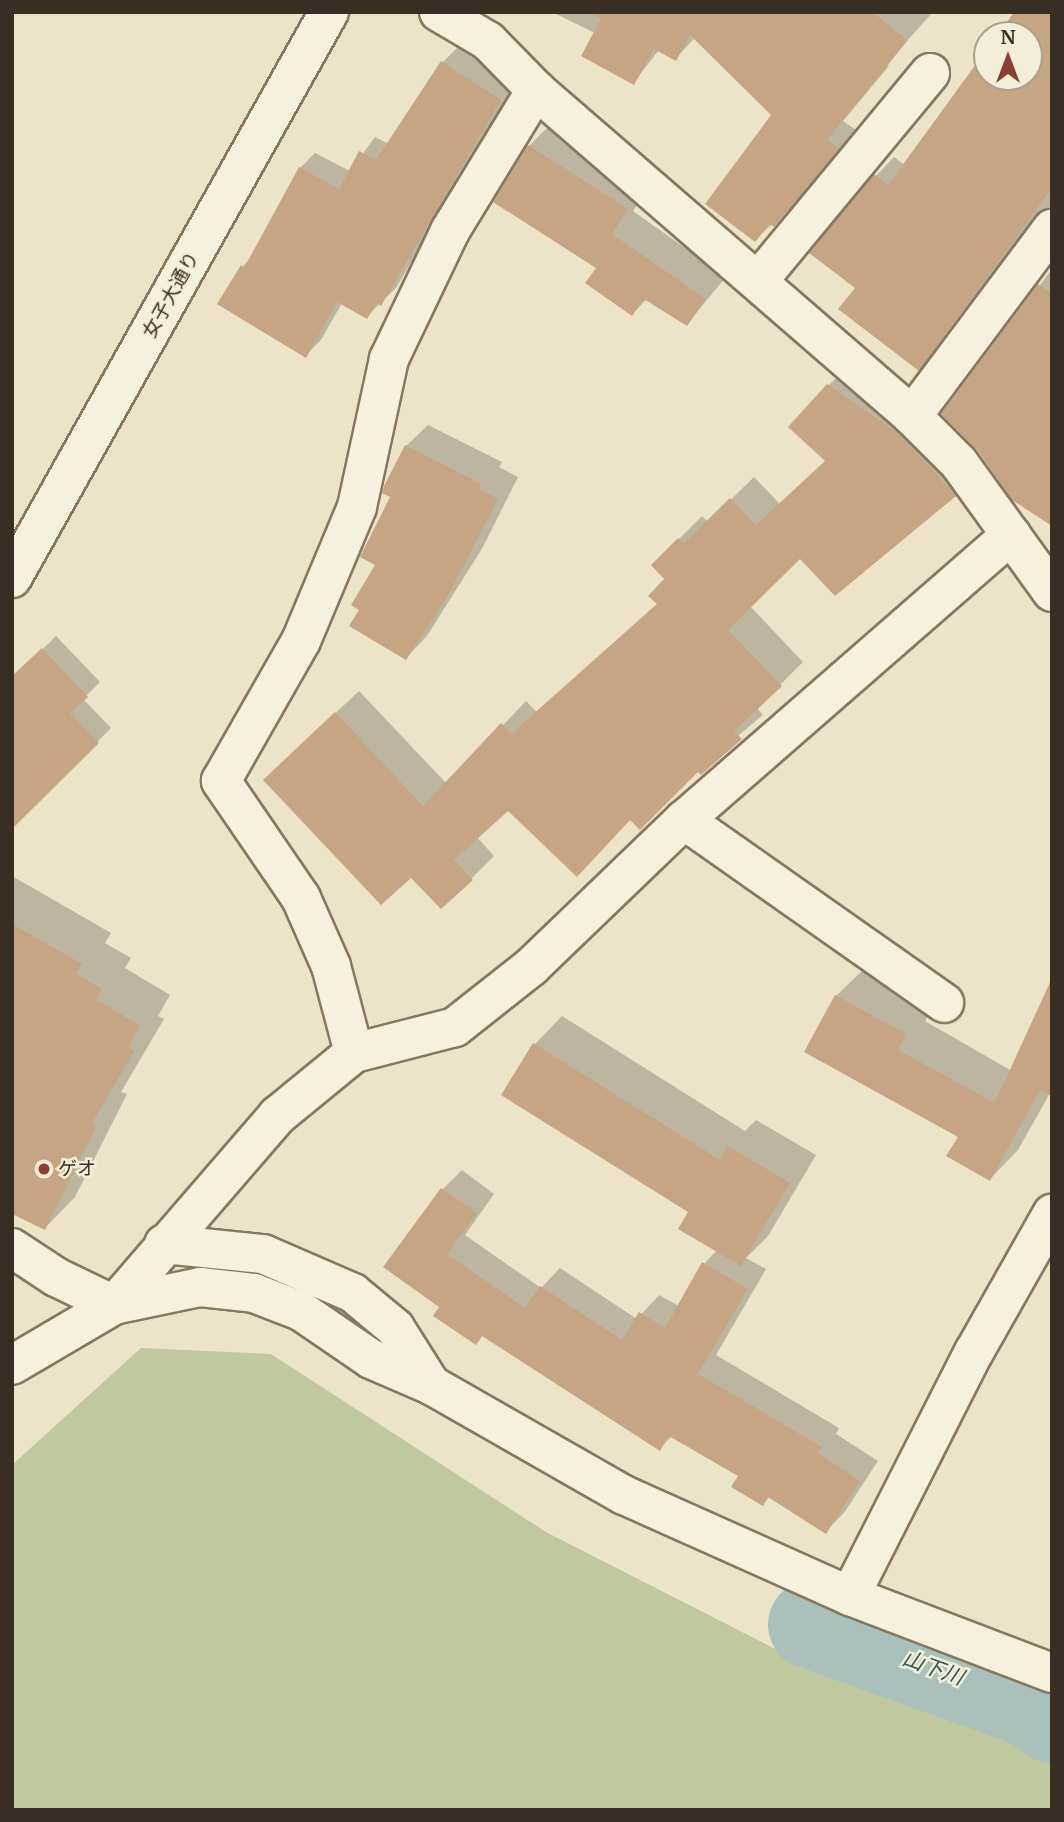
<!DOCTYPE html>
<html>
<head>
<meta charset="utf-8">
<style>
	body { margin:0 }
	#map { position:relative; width:1064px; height:1822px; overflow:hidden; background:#ebe4c9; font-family:Merriweather,"Noto Sans JP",serif }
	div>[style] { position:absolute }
	.green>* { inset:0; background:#bfc89e }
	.shadow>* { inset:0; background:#0003 }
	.river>* { height:89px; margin:-44.5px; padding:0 44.5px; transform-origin:44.5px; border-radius:44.5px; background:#aac0bb }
	.building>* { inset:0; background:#c5a583 }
	.roads { filter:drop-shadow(2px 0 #867860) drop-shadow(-2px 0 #867860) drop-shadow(0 2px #867860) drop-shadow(0 -2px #867860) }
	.minor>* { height:38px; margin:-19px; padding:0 19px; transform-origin:19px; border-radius:19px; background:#f6f1dc }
	.dots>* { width:19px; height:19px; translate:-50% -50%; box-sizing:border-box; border:4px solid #f3eed8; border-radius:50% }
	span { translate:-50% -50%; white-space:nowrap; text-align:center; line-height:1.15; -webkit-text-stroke:5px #f3eed8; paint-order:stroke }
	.street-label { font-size:19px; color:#382e22 }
	.poi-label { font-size:19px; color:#382e22 }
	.left { translate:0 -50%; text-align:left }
	.water-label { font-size:21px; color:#325556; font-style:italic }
	.frame { position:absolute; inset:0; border:14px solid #382e22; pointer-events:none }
	.north { position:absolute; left:973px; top:21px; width:70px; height:70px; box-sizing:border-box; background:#f3eed8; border:2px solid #a8a18f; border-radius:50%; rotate:0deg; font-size:19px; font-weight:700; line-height:28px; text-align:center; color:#382e22 }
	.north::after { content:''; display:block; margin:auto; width:24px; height:32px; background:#8f3d35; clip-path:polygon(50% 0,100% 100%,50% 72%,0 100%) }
</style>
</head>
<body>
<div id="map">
	<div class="green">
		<i style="clip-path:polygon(141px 1348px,271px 1354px,546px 1532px,781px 1652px,1004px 1725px,1052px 1762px,1052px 1810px,12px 1810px,12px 1465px)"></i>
	</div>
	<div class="shadow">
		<i style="clip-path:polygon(552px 12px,781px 12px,889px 66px,843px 121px,856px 130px,792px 207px,755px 239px,774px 115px,695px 38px,675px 59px,659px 50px,633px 83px,595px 33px)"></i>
		<i style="clip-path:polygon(820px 12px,933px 12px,888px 62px)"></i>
		<i style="clip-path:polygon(1052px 12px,1052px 206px,1041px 211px,919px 368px,858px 287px,876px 176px,894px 157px,905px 165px,987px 52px,987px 77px,1029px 77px,1029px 35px,1000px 35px)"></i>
		<i style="clip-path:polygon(458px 47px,516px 84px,396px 288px,367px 316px,342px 303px,321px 340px,305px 356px,242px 267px,253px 256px,300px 168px,315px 153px,350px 171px,375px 137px,389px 144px,443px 62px)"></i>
		<i style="clip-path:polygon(551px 124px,649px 187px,633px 211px,726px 277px,687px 324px,647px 299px,632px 314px,599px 268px,529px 146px)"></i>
		<i style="clip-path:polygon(1052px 269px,1052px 501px,978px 449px,943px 414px)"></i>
		<i style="clip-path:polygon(852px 362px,978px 472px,955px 495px,800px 556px,750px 606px,803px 662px,757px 708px,763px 715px,698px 769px,508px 809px,477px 837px,494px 856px,471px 879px,289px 757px,359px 691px,447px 784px,526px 701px,537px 712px,658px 603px,667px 579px,653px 565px,702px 516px,708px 522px,754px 477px,780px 504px,827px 460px,829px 385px)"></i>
		<i style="clip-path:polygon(428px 425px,502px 462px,499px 467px,518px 477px,483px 547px,427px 636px,406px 658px,361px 610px,378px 564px,406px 446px)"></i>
		<i style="clip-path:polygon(56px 636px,100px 682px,83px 699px,111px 728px,12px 827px,43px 649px)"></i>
		<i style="clip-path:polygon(12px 876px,111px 933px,105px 943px,131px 958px,125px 968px,170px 995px,158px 1016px,164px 1019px,121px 1092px,127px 1094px,75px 1197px,45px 1228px,12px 1212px)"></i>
		<i style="clip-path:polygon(865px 968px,934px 1005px,925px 1021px,1050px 1093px,1018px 1150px,990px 1179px,960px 1136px,836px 996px)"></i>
		<i style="clip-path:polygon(562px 1016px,745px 1131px,756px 1120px,816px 1155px,768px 1236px,746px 1258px,766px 1269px,716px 1355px,839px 1428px,836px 1434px,878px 1461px,844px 1513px,825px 1532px,770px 1496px,763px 1504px,740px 1475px,672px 1436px,659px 1449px,483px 1335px,476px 1343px,441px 1306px,443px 1189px,462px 1170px,494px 1194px,465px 1235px,541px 1288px,560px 1268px,637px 1319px,659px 1295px,679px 1306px,704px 1264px,717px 1250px,691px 1212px,503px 1094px,535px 1044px)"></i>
	</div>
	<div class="river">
		<i style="left:812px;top:1624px;width:233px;rotate:19.8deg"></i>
		<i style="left:1031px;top:1703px;width:26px;rotate:36deg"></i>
	</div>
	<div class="building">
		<i style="clip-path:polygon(588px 12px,872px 12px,908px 40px,827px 140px,839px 149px,774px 227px,770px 224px,755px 242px,705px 204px,771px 115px,690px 35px,676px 61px,654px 49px,634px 85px,581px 56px,601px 19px)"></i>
		<i style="clip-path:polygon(1014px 12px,1052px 12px,1052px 188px,919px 371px,838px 309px,855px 288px,809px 253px,874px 174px,888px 185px,987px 49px,987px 77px,1029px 77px,1029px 35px,998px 35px)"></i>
		<i style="clip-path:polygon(441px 61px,501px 100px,381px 306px,377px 303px,367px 319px,337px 302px,306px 358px,217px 304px,241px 265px,244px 268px,299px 167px,339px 189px,359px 151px,376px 160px)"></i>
		<i style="clip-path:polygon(528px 145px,628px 209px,612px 234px,706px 299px,687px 326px,644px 299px,632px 316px,585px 283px,596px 268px,493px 202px)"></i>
		<i style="clip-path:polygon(1038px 284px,1052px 294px,1052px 526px,1012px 500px,977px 450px,941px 414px)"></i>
		<i style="clip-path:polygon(827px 384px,898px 433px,956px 496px,835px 596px,800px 559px,728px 630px,782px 686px,734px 731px,742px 739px,701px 775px,698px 772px,640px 830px,630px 820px,577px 877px,508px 811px,454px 860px,473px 880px,441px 909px,411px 878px,381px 905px,263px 780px,335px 712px,423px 806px,501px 723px,512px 733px,657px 604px,648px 596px,664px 579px,651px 565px,678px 538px,684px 543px,730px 498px,756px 525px,825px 461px,788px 427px)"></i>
		<i style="clip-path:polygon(405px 445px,481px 484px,479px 489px,498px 499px,448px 596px,406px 660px,349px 626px,359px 610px,351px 605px,375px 565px,360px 557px,390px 497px,382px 493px,384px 486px)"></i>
		<i style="clip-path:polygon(42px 648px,88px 697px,70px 713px,99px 743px,12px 829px,12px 676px)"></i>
		<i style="clip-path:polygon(12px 924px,82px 964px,76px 974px,102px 989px,96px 999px,140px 1026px,128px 1047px,135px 1050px,92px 1123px,97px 1125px,45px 1230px,12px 1214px)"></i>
		<i style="clip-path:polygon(1052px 978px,1052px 1096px,1040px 1090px,990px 1181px,946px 1156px,958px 1137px,804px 1052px,835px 995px,906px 1034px,898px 1050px,991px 1101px,997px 1098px)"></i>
		<i style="clip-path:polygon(533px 1043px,720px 1160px,728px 1146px,790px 1183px,741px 1266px,678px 1229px,688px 1212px,501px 1095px)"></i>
		<i style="clip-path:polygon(441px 1188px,477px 1213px,447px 1254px,525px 1308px,540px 1286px,622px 1340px,639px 1312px,665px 1328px,702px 1262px,748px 1289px,698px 1374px,822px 1447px,818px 1453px,860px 1481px,826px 1534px,768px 1497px,763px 1506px,731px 1487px,738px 1476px,669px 1436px,660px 1451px,482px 1336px,476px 1345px,433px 1316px,439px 1307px,383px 1267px)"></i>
	</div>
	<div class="roads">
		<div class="minor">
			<i style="left:439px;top:12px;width:57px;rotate:30.6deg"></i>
			<i style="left:488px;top:41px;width:69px;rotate:45.6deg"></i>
			<i style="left:536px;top:90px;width:498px;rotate:40.9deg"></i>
			<i style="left:912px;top:416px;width:66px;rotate:45deg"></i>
			<i style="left:959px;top:463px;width:159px;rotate:54.2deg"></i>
			<i style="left:758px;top:281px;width:270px;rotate:-50.4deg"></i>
			<i style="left:912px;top:416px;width:234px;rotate:-53.2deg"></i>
			<i style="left:12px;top:578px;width:649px;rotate:-60.75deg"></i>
			<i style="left:684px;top:820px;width:318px;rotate:35.1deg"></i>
			<i style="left:354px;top:1053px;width:90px;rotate:-104.8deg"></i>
			<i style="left:331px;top:966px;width:74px;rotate:-113.8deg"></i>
			<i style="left:301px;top:898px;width:142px;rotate:-124.4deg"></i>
			<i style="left:221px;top:781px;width:161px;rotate:-60.3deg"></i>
			<i style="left:301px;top:641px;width:145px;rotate:-67.3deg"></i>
			<i style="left:357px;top:507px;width:151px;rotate:-77.8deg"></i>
			<i style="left:389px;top:359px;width:142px;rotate:-64.5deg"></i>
			<i style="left:450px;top:231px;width:165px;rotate:-58.6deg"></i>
			<i style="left:164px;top:1244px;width:100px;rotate:5.8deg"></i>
			<i style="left:263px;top:1254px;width:98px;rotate:23.4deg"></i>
			<i style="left:353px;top:1293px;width:55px;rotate:39.8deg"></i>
			<i style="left:395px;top:1328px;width:67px;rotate:57.7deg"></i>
			<i style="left:12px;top:1248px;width:53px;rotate:33.4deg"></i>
			<i style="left:56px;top:1277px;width:64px;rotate:25.8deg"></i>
			<i style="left:114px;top:1305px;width:88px;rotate:-11.8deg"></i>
			<i style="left:200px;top:1287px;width:54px;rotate:6.3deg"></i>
			<i style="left:254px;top:1293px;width:50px;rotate:21deg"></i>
			<i style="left:301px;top:1311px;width:85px;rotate:34.4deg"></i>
			<i style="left:371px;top:1359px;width:65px;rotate:23.4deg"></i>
			<i style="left:431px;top:1385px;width:222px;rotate:29.7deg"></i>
			<i style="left:624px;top:1495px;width:248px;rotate:24.1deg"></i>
			<i style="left:850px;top:1596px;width:216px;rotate:20.9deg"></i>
			<i style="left:12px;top:1365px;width:118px;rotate:-30.5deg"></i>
			<i style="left:114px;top:1305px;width:250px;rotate:-49.2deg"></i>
			<i style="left:277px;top:1116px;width:99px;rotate:-39.3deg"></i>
			<i style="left:354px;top:1053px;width:104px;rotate:-14.4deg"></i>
			<i style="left:455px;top:1027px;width:97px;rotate:-38.3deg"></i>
			<i style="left:531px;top:967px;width:212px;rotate:-43.9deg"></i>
			<i style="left:684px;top:820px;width:434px;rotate:-41.1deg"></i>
			<i style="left:850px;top:1596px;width:274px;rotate:-63.1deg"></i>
			<i style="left:974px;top:1352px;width:159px;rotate:-60.5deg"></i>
		</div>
	</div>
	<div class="dots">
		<i style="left:44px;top:1169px;background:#8f3d35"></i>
	</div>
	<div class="street-label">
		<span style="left:171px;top:295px;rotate:-61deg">女子大通り</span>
	</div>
	<div class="poi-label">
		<span class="left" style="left:58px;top:1169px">ゲオ</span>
	</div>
	<div class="water-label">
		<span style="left:933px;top:1668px;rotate:20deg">山下川</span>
	</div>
	<div class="frame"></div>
	<div class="north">N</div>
</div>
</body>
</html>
